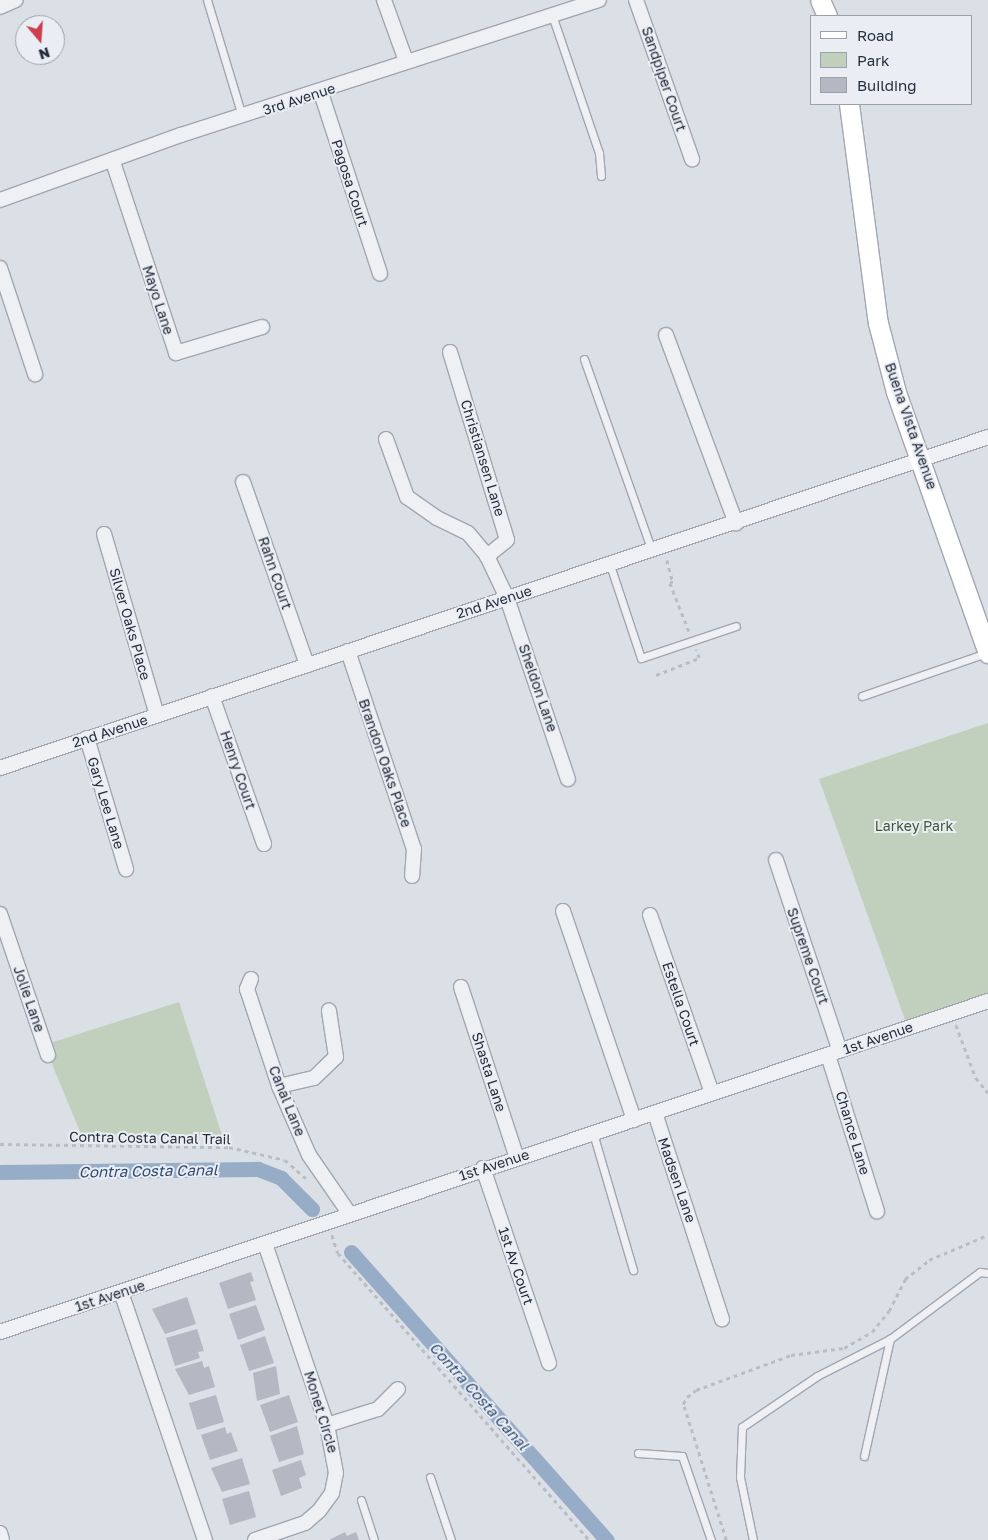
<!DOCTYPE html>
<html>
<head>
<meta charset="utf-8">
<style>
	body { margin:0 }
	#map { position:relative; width:988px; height:1540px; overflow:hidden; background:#dbdfe6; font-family:"Golos Text",sans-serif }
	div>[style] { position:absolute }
	.green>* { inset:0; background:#c1d0bc }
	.canal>* { height:15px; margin:-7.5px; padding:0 7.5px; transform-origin:7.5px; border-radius:7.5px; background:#96acc7 }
	.building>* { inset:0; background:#b3b8c2 }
	.path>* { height:2.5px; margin-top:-1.25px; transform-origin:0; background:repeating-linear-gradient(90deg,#babdc4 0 4px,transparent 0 8px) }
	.roads { filter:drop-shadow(1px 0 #a1a6b0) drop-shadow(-1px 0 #a1a6b0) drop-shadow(0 1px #a1a6b0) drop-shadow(0 -1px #a1a6b0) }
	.lane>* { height:7px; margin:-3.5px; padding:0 3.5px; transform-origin:3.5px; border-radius:3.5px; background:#eef0f4 }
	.street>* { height:14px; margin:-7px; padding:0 7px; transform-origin:7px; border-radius:7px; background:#eef0f4 }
	.secondary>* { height:19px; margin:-9.5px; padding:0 9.5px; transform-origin:9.5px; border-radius:9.5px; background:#fff }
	span { translate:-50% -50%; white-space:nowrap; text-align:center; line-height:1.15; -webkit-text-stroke:4px #eaeef4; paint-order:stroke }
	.street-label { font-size:14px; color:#252d3c }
	.park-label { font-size:14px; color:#395733 }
	.water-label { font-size:15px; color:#304a6f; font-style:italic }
	.legend { position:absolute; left:810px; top:15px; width:162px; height:90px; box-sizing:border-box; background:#eaeef4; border:1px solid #9ba1aa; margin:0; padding:6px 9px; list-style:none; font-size:15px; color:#252d3c }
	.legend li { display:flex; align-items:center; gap:10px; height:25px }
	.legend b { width:25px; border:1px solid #9ba1aa }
	.north { position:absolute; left:15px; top:15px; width:50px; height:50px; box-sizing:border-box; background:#eaeef4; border:1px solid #9ba1aa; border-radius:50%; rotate:162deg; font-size:14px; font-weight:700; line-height:20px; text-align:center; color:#252d3c }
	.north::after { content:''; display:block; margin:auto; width:18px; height:22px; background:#cd3e4f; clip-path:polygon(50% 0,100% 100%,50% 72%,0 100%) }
</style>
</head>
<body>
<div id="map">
	<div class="green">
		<i style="clip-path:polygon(988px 723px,988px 1001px,908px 1028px,819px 779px)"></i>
		<i style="clip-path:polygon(179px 1002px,222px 1135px,81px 1134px,44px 1045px)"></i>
	</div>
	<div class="canal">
		<i style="left:0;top:1172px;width:258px;rotate:-0.7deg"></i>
		<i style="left:258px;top:1169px;width:25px;rotate:21deg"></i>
		<i style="left:281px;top:1178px;width:44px;rotate:45deg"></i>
		<i style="left:351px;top:1252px;width:385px;rotate:48.4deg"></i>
	</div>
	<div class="building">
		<i style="clip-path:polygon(251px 1272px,254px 1281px,250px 1282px,256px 1300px,228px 1309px,219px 1283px)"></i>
		<i style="clip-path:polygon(187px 1297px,196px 1324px,165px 1334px,152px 1309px)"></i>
		<i style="clip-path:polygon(256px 1305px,265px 1330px,238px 1340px,229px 1314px)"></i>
		<i style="clip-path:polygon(197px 1329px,204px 1351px,198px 1352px,200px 1358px,175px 1366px,166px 1338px)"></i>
		<i style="clip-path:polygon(265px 1336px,274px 1363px,249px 1371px,240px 1345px)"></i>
		<i style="clip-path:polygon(202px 1361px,204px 1368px,209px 1366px,215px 1387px,189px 1395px,175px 1369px)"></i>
		<i style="clip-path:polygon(276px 1366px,280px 1394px,257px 1401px,253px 1373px)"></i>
		<i style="clip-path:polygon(216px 1395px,224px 1422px,197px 1430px,189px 1403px)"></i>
		<i style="clip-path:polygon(289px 1395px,298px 1422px,270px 1432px,260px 1405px)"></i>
		<i style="clip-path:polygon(297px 1426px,304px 1454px,279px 1462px,270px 1436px)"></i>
		<i style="clip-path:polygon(225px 1427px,227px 1434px,231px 1432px,238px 1451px,210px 1460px,201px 1435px)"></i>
		<i style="clip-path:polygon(242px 1458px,250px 1484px,222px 1492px,211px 1468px)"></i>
		<i style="clip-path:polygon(301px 1460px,306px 1475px,299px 1478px,302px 1488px,281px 1496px,272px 1470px)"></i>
		<i style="clip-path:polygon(249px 1491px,256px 1517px,230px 1525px,222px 1499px)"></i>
		<i style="clip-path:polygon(345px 1532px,347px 1536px,356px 1532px,359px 1540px,329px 1540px)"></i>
	</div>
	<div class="path">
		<i style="left:667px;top:560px;width:23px;rotate:75deg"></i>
		<i style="left:673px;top:582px;width:3px;rotate:162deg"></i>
		<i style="left:670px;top:583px;width:52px;rotate:68.4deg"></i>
		<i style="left:656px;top:675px;width:46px;rotate:-21.6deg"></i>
		<i style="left:699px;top:658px;width:9px;rotate:-111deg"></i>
		<i style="left:956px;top:1025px;width:57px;rotate:69.3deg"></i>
		<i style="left:976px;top:1078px;width:19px;rotate:51deg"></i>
		<i style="left:0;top:1144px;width:229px;rotate:0.8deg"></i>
		<i style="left:229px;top:1147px;width:57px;rotate:13.1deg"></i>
		<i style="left:285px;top:1160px;width:28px;rotate:41deg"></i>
		<i style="left:332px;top:1235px;width:19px;rotate:72deg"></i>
		<i style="left:338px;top:1253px;width:381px;rotate:48.8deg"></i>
		<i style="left:726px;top:1540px;width:143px;rotate:-107.5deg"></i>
		<i style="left:683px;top:1404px;width:8px;rotate:-60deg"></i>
		<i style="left:687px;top:1397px;width:11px;rotate:-38deg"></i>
		<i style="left:696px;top:1390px;width:101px;rotate:-20.2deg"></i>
		<i style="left:791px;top:1355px;width:53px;rotate:-7.5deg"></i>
		<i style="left:844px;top:1348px;width:32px;rotate:-30deg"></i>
		<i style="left:872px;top:1332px;width:27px;rotate:-51deg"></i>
		<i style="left:889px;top:1311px;width:36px;rotate:-63deg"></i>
		<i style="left:905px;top:1279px;width:31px;rotate:-38deg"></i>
		<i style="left:929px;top:1260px;width:64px;rotate:-23deg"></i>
	</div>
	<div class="roads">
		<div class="lane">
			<i style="left:207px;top:0;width:121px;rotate:73.2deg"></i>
			<i style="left:552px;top:15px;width:146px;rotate:71.2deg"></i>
			<i style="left:599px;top:153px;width:23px;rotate:85deg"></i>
			<i style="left:584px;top:359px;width:204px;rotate:70.5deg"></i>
			<i style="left:610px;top:565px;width:98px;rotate:71.6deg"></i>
			<i style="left:641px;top:658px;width:100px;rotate:-18.6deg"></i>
			<i style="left:862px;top:696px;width:131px;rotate:-19.1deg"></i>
			<i style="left:593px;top:1133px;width:143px;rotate:73.7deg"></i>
			<i style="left:638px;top:1453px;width:44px;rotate:3.9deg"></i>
			<i style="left:682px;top:1456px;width:89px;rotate:71deg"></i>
			<i style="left:864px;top:1456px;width:120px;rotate:-77.5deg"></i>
			<i style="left:430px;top:1477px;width:66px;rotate:71.6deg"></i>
			<i style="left:361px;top:1500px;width:42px;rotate:72deg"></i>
			<i style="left:753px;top:1540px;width:64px;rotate:-101.7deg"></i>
			<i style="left:740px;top:1477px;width:50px;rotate:-87.7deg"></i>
			<i style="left:742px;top:1427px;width:91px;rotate:-34.2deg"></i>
			<i style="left:817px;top:1376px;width:82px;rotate:-26.9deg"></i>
			<i style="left:890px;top:1339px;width:112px;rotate:-36.7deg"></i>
			<i style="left:980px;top:1272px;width:8px;rotate:7deg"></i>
		</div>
		<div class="street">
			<i style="left:384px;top:0;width:65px;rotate:70.2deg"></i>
			<i style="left:636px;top:0;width:169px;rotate:70.6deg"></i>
			<i style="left:0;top:7px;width:17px;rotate:-24deg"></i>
			<i style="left:321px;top:93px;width:190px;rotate:71.9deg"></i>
			<i style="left:113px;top:162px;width:201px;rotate:71.7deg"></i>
			<i style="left:176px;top:353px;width:90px;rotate:-16.8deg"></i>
			<i style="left:0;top:200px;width:192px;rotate:-19.8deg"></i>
			<i style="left:181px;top:135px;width:439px;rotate:-17.9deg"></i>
			<i style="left:0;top:268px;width:112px;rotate:71.7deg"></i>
			<i style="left:666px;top:335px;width:201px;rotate:69.6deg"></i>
			<i style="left:450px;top:352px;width:196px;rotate:73.1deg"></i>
			<i style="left:507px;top:540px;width:26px;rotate:141deg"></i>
			<i style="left:386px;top:439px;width:62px;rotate:70.1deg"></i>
			<i style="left:407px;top:497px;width:37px;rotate:35deg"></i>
			<i style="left:437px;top:518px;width:34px;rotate:26deg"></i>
			<i style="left:468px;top:533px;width:30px;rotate:50deg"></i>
			<i style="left:487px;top:556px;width:47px;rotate:64.5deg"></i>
			<i style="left:507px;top:598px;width:191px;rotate:71.4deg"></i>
			<i style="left:243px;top:482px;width:194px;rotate:70.7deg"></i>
			<i style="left:104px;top:534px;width:189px;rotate:73.7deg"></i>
			<i style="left:348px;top:651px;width:209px;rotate:71.6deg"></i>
			<i style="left:414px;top:849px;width:27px;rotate:94deg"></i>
			<i style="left:212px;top:696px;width:157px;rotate:70.6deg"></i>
			<i style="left:87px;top:738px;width:137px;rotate:73.4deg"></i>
			<i style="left:0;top:768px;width:1042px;rotate:-18.52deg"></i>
			<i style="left:776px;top:860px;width:201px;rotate:71.5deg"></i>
			<i style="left:563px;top:911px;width:221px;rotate:71.2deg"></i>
			<i style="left:0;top:914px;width:149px;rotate:71.2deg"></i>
			<i style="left:650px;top:915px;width:188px;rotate:70.8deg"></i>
			<i style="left:251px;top:979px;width:11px;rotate:112deg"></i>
			<i style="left:247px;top:989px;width:102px;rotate:71.7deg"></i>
			<i style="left:279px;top:1086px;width:75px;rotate:66.5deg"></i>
			<i style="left:309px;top:1155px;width:70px;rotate:55.4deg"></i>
			<i style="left:461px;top:987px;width:180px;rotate:71.9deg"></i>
			<i style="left:828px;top:1055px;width:164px;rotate:72.6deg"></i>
			<i style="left:279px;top:1086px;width:36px;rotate:-13deg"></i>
			<i style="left:314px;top:1078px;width:30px;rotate:-44deg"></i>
			<i style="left:336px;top:1057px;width:47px;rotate:-98.7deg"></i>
			<i style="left:655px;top:1113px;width:217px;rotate:72deg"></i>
			<i style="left:483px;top:1168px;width:206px;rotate:71.3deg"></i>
			<i style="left:121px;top:1292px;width:262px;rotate:71.3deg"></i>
			<i style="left:0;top:1332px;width:1042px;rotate:-18.52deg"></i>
			<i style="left:327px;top:1425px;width:53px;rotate:-17.4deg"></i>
			<i style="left:378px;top:1409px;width:28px;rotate:-45deg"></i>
			<i style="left:0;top:1533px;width:7px;rotate:74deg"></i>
			<i style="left:255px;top:1540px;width:53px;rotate:-18.8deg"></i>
			<i style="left:305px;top:1523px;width:18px;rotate:-41deg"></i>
			<i style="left:319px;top:1511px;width:22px;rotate:-54deg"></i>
			<i style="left:332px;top:1493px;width:20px;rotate:-79deg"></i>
			<i style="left:336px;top:1473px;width:49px;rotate:-100.6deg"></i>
			<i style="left:327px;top:1425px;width:191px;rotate:-108.9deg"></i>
		</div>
		<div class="secondary">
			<i style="left:820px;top:0;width:17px;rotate:66deg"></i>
			<i style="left:849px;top:104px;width:221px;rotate:82.5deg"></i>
			<i style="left:878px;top:323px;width:71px;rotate:75.4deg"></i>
			<i style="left:896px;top:392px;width:277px;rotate:70.6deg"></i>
		</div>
	</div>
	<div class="street-label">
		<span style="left:664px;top:79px;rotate:71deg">Sandpiper Court</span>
		<span style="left:299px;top:99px;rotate:-18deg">3rd Avenue</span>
		<span style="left:350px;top:183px;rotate:72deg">Pagosa Court</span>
		<span style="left:158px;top:300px;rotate:72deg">Mayo Lane</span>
		<span style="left:911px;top:426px;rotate:71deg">Buena Vista Avenue</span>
		<span style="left:483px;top:458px;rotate:73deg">Christiansen Lane</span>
		<span style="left:275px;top:573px;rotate:71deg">Rahn Court</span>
		<span style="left:494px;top:602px;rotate:-18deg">2nd Avenue</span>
		<span style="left:130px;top:624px;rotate:74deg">Silver Oaks Place</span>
		<span style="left:538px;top:688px;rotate:71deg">Sheldon Lane</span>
		<span style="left:110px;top:731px;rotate:-18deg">2nd Avenue</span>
		<span style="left:385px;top:763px;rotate:71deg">Brandon Oaks Place</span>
		<span style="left:238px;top:770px;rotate:71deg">Henry Court</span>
		<span style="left:106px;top:803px;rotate:73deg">Gary Lee Lane</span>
		<span style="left:808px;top:956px;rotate:71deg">Supreme Court</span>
		<span style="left:29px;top:999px;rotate:71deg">Jolie Lane</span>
		<span style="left:681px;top:1004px;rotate:71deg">Estella Court</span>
		<span style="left:878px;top:1038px;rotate:-19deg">1st Avenue</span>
		<span style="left:489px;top:1072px;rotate:72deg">Shasta Lane</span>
		<span style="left:287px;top:1101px;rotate:68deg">Canal Lane</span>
		<span style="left:853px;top:1133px;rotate:73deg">Chance Lane</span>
		<span style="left:150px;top:1138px;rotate:1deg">Contra Costa Canal Trail</span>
		<span style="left:494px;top:1165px;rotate:-18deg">1st Avenue</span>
		<span style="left:677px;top:1180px;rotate:71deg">Madsen Lane</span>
		<span style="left:516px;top:1266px;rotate:71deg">1st Av Court</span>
		<span style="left:110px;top:1296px;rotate:-18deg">1st Avenue</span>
		<span style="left:321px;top:1412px;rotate:73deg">Monet Circle</span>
	</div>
	<div class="park-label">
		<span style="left:914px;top:826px">Larkey Park</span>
	</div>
	<div class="water-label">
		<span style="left:148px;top:1171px;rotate:-1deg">Contra Costa Canal</span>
		<span style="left:479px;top:1396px;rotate:48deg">Contra Costa Canal</span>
	</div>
	<ul class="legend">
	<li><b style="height:6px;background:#fff"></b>Road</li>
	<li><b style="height:14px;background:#c1d0bc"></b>Park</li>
	<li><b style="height:14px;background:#b3b8c2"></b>Building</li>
	</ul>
	<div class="north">N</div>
</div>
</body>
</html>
